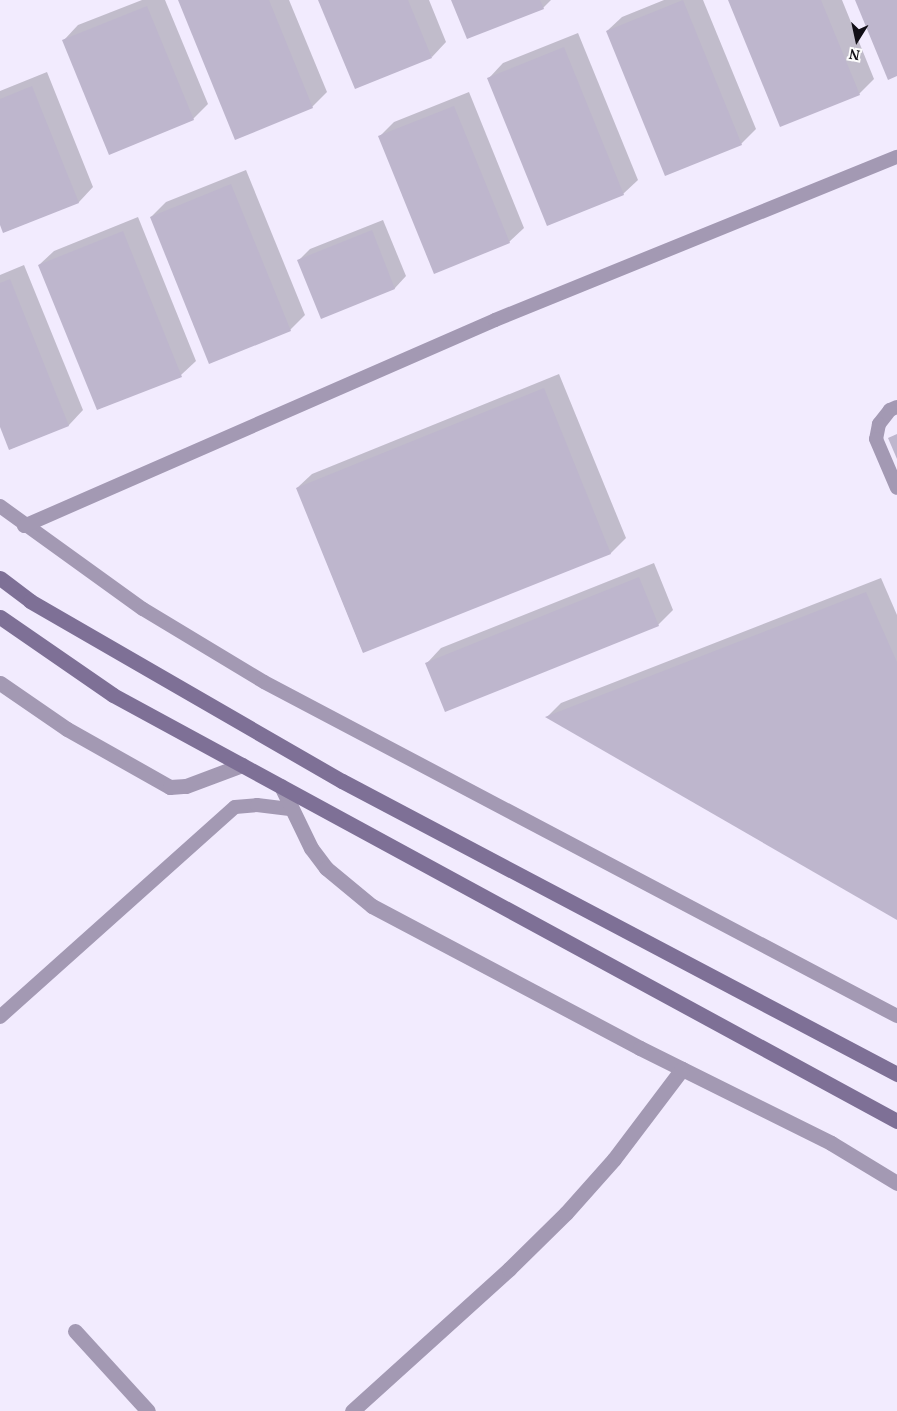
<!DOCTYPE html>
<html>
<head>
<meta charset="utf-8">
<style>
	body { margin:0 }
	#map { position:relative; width:897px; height:1411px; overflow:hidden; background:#f2ebfe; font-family:"PT Serif",serif }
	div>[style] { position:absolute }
	.shadow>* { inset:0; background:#0003 }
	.building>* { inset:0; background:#beb6cd }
	.lane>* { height:14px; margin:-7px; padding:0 7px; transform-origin:7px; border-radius:7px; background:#a399b3 }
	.street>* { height:15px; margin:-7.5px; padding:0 7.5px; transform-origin:7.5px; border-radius:7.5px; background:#a399b3 }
	.secondary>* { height:15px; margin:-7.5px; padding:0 7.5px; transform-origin:7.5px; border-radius:7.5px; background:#7e7096 }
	span { translate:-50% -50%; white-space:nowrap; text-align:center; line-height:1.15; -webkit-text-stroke:4px #fcfcfc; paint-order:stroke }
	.north { position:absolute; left:832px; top:15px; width:50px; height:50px; -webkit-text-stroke:4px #fcfcfc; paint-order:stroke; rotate:190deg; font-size:14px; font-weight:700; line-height:20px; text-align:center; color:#110e16 }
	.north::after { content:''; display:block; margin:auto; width:18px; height:22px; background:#110e16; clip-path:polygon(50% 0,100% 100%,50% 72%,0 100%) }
</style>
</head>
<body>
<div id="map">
	<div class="shadow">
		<i style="clip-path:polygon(142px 0,165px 0,208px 104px,193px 119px,64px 40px,78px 25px)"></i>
		<i style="clip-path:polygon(179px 0,289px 0,327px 92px,312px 107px)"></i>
		<i style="clip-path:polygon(320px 0,429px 0,446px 42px,432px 57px)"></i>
		<i style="clip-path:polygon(453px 0,551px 0,543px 8px)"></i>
		<i style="clip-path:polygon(664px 0,703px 0,756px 129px,741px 144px,607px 31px,622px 17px)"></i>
		<i style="clip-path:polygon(730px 0,842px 0,874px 79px,859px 94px)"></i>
		<i style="clip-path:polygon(578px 33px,638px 180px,623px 194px,489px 78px,503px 63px)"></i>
		<i style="clip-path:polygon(47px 72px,93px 187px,79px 202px,4px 232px,0 222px,0 91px)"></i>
		<i style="clip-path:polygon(469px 92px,524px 228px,509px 242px,380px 136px,394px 122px)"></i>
		<i style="clip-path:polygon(246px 170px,305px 315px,290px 330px,210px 362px,151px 217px,166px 202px)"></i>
		<i style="clip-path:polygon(138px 217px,196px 361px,181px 375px,98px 409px,39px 265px,54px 251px)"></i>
		<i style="clip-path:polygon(383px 220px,406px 276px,395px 288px,322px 317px,299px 260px,310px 249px)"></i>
		<i style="clip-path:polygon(24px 265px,83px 410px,69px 425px,10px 449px,0 424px,0 275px)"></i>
		<i style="clip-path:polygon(559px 374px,626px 538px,611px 553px,363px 652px,297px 488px,312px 474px)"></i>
		<i style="clip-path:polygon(654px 563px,673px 610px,658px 625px,427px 663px,441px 648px)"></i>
		<i style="clip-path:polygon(881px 578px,897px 615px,897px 919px,547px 717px,561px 703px)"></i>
	</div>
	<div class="building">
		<i style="clip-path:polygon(178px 0,269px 0,313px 108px,235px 140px)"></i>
		<i style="clip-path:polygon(318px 0,408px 0,432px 58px,355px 89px)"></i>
		<i style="clip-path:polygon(451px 0,540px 0,544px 9px,467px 39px)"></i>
		<i style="clip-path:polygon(683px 0,742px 145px,665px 176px,606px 31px)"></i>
		<i style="clip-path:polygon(728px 0,821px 0,860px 95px,780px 127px)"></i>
		<i style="clip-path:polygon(855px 0,897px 0,897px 76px,888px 80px)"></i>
		<i style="clip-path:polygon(147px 6px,194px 120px,109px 155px,62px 40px)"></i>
		<i style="clip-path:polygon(564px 47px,624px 195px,547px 226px,487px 78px)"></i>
		<i style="clip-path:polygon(32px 86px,79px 203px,3px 233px,0 225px,0 99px)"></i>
		<i style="clip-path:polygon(454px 106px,510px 243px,434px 274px,378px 136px)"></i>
		<i style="clip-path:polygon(231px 184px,291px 331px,209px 364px,150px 217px)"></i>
		<i style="clip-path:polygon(372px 230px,395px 289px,321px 319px,297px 260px)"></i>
		<i style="clip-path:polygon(123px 231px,182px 377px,97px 410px,38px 265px)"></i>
		<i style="clip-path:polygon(10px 279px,69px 426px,9px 450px,0 427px,0 283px)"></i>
		<i style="clip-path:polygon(544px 388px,611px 554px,363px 653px,296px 488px)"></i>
		<i style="clip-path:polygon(897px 434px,897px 459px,888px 438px)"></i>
		<i style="clip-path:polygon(639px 577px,659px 626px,445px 712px,425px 663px)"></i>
		<i style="clip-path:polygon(866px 592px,897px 662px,897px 920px,545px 717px)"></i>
	</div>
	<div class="lane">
		<i style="left:897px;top:407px;width:8px;rotate:157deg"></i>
		<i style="left:890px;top:410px;width:18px;rotate:128deg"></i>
		<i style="left:879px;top:424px;width:15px;rotate:101deg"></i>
		<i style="left:876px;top:439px;width:53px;rotate:66.8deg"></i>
		<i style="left:0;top:506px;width:176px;rotate:35.8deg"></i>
		<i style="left:143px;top:609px;width:141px;rotate:31.1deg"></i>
		<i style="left:264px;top:682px;width:716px;rotate:27.82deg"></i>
		<i style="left:24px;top:526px;width:514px;rotate:-23.62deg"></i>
		<i style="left:495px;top:320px;width:434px;rotate:-22.1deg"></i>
		<i style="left:0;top:1017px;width:315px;rotate:-41.8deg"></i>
		<i style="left:235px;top:807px;width:22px;rotate:-5deg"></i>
		<i style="left:257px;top:805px;width:35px;rotate:7deg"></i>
	</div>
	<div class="street">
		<i style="left:0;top:683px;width:81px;rotate:34.5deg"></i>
		<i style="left:67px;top:729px;width:118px;rotate:29.4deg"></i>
		<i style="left:170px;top:787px;width:16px;rotate:-4deg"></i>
		<i style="left:186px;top:786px;width:60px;rotate:-20.6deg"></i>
		<i style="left:281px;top:786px;width:69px;rotate:64.2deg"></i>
		<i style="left:311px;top:848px;width:25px;rotate:53deg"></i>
		<i style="left:326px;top:868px;width:60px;rotate:39.6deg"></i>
		<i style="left:372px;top:906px;width:303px;rotate:27.9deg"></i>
		<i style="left:640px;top:1048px;width:213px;rotate:26.4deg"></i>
		<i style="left:831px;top:1143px;width:77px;rotate:31.2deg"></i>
		<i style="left:75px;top:1331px;width:108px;rotate:47.6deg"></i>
		<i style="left:352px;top:1411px;width:212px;rotate:-42.1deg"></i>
		<i style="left:509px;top:1269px;width:80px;rotate:-44.5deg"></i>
		<i style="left:566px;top:1213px;width:72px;rotate:-48.4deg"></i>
		<i style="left:614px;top:1159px;width:113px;rotate:-52.9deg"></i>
	</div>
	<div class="secondary">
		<i style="left:0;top:578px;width:38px;rotate:37deg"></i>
		<i style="left:30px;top:601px;width:360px;rotate:30deg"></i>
		<i style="left:342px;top:781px;width:628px;rotate:27.83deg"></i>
		<i style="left:0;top:617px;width:137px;rotate:34.6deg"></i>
		<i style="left:113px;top:695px;width:892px;rotate:28.52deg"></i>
	</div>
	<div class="north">N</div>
</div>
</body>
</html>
